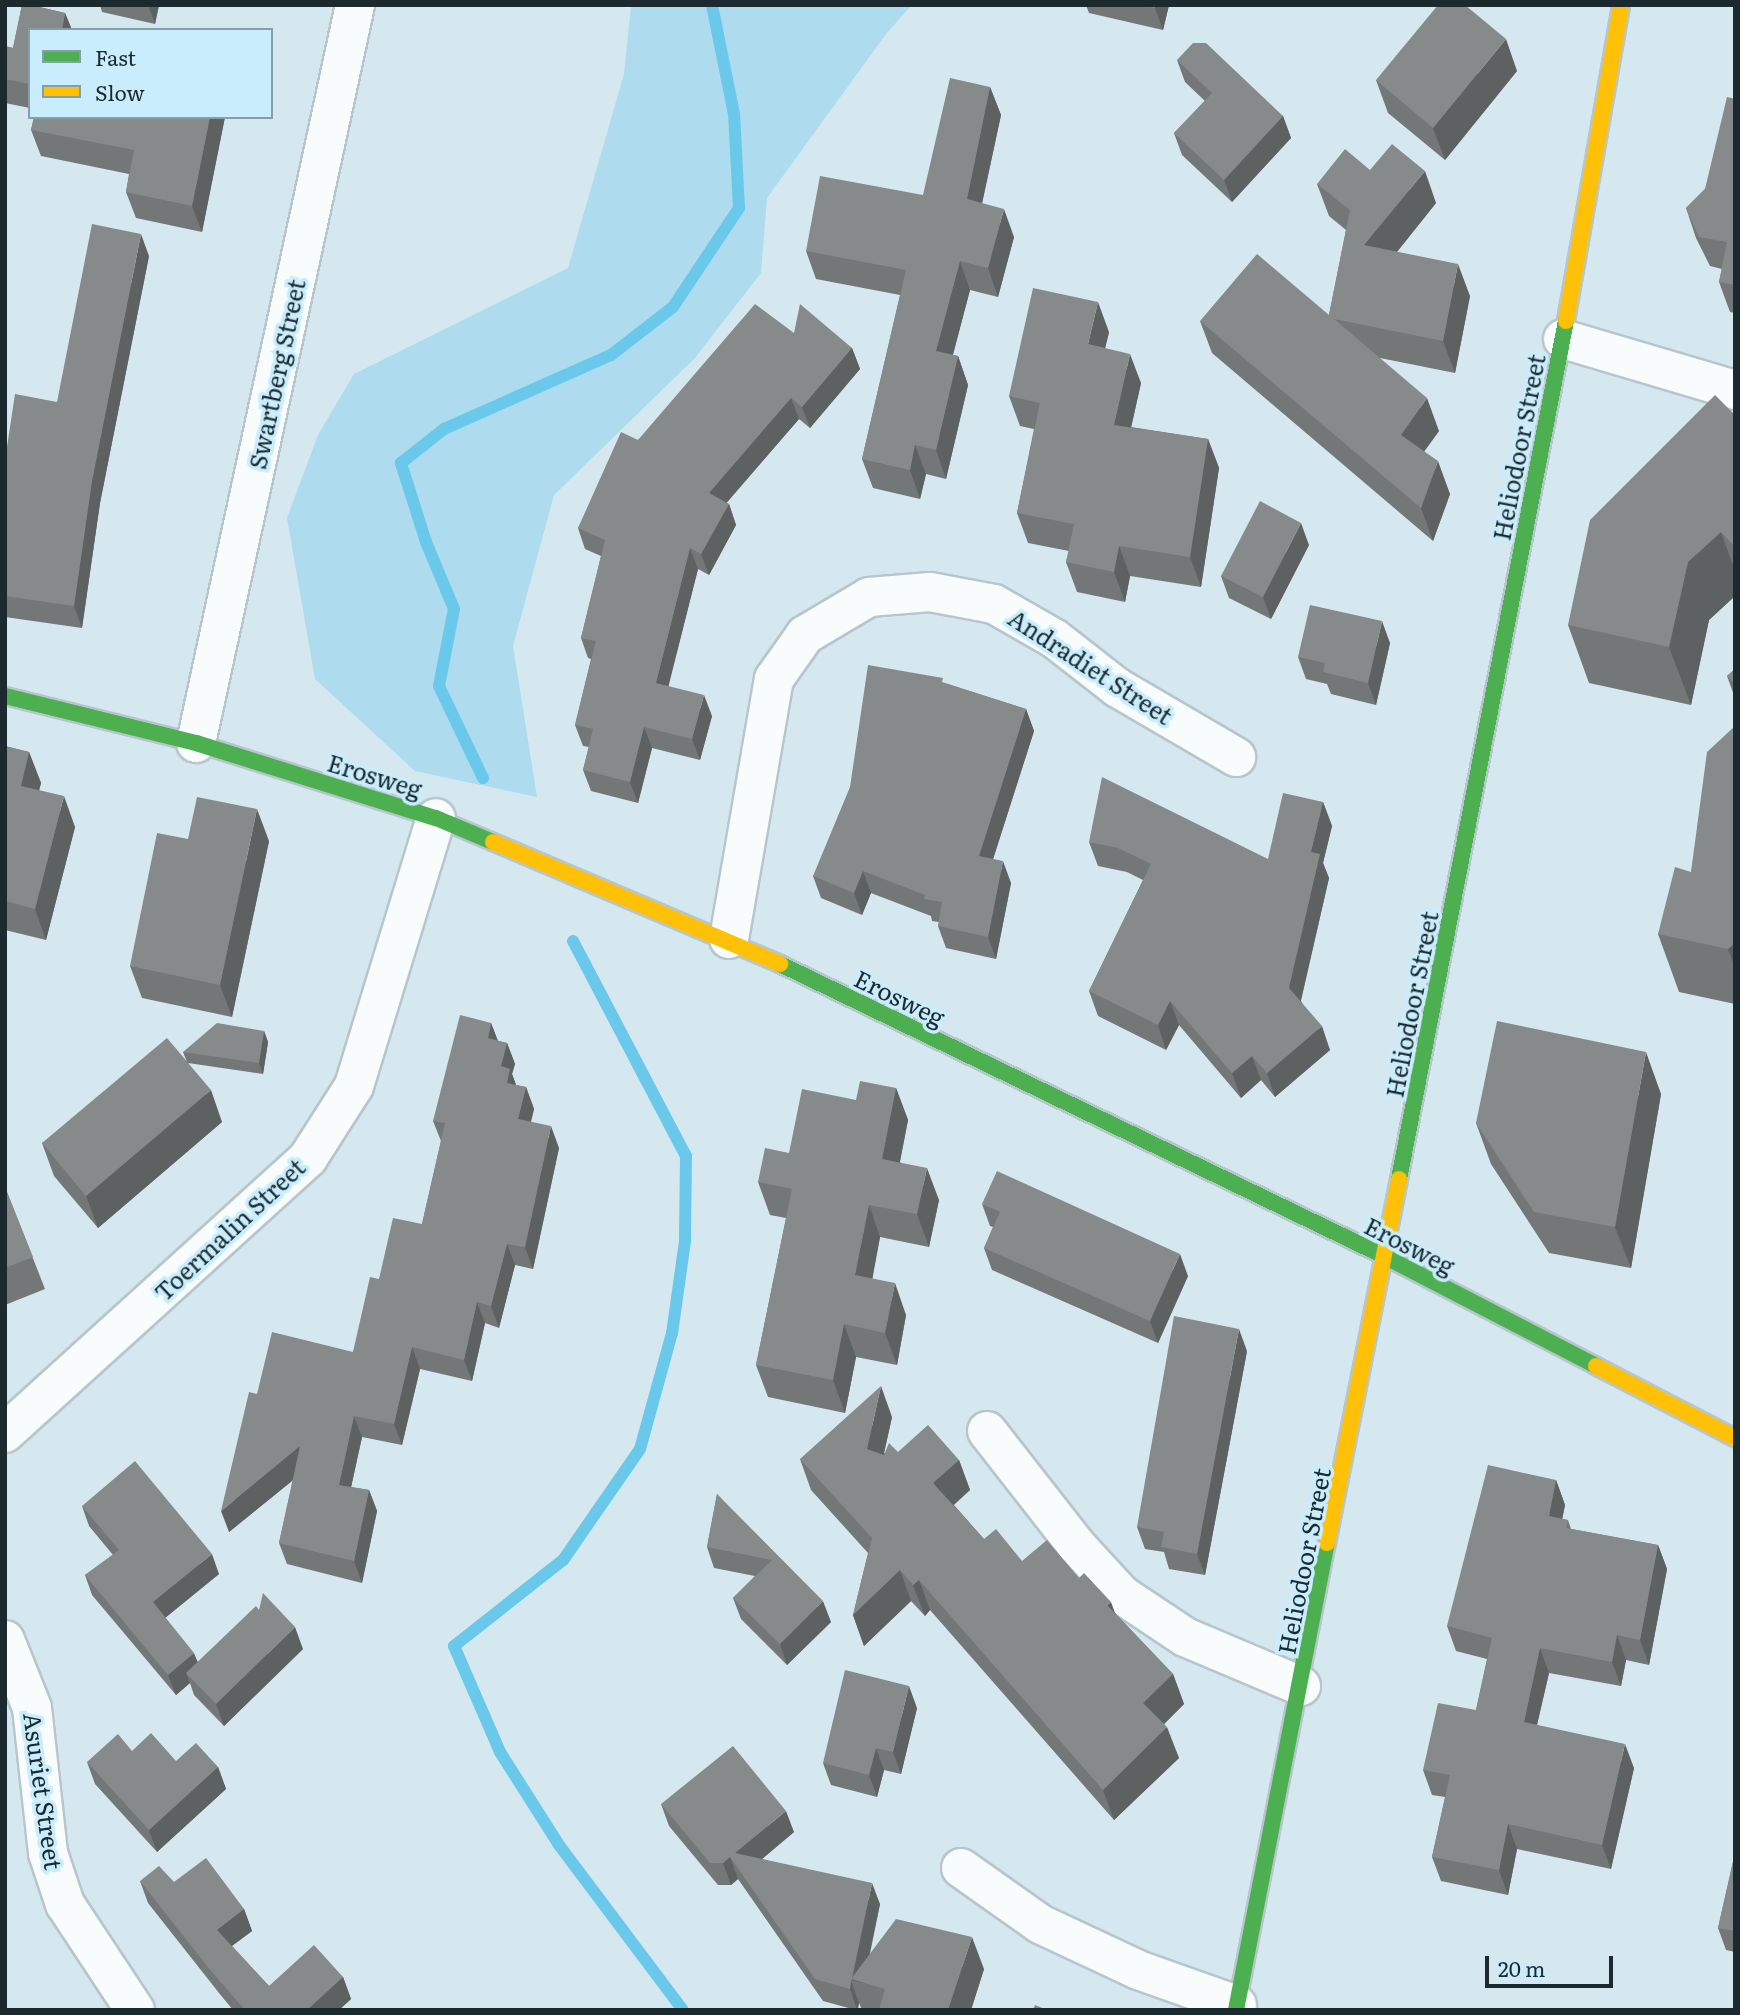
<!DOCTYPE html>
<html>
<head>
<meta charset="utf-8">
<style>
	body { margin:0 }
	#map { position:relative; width:1740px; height:2015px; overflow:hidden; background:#d5e8f0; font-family:Literata,serif }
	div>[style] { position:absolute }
	.green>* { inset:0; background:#aedbee }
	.stream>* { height:12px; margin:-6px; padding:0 6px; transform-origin:6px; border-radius:6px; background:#6ac9ea }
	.roads { filter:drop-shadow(2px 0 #b7c6cc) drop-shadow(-2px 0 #b7c6cc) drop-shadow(0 2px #b7c6cc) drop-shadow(0 -2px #b7c6cc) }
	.street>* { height:38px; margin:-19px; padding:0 19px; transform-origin:19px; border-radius:19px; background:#f9fcfd }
	.fast>* { height:16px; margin:-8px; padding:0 8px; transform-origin:8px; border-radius:8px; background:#4caf50 }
	.slow>* { height:16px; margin:-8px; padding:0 8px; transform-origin:8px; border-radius:8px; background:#ffc107 }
	.wall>* { inset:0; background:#737778 }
	.shaded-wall>* { inset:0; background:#5e6161 }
	.building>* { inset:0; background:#868a8b }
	span { translate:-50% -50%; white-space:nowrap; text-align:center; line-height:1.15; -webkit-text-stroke:7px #c9edfc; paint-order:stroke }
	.street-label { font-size:24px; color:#1c2a2f }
	.frame { position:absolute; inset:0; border:7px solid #1c2a2f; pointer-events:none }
	.legend { position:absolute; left:28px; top:28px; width:245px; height:91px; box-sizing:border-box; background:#c9edfc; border:2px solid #849faa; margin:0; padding:9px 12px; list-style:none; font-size:21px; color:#1c2a2f }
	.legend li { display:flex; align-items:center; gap:14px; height:35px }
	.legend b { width:35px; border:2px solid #849faa }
	.scale { position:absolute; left:1485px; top:1956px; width:128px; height:32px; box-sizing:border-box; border:4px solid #1c2a2f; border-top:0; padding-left:9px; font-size:21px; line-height:24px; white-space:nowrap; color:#1c2a2f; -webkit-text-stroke:5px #c9edfc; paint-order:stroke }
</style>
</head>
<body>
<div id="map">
	<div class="green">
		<i style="clip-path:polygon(631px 5px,912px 5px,886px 34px,767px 198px,761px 273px,695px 358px,554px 495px,513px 646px,537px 797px,415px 771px,315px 679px,287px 518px,318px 435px,354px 374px,568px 268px,624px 74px)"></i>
	</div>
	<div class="stream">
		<i style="left:483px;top:778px;width:102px;rotate:-115.6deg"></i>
		<i style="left:439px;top:686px;width:78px;rotate:-79deg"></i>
		<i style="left:454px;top:609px;width:73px;rotate:-112.7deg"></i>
		<i style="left:426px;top:542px;width:83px;rotate:-107.6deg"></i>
		<i style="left:401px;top:463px;width:55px;rotate:-38.3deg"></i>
		<i style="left:444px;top:429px;width:183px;rotate:-23.9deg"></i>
		<i style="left:611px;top:355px;width:78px;rotate:-37.7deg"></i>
		<i style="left:673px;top:307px;width:119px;rotate:-56.3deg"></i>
		<i style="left:739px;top:208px;width:94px;rotate:-93deg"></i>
		<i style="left:734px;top:114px;width:111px;rotate:-101.4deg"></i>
		<i style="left:573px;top:941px;width:243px;rotate:62.3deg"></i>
		<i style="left:686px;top:1156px;width:85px;rotate:90.7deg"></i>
		<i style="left:685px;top:1241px;width:93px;rotate:98deg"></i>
		<i style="left:672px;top:1333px;width:120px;rotate:105.4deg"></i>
		<i style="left:640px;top:1449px;width:135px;rotate:124.7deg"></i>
		<i style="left:563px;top:1560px;width:139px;rotate:141.7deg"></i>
		<i style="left:454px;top:1646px;width:116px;rotate:66.5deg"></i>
		<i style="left:500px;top:1752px;width:110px;rotate:57.6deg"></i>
		<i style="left:559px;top:1845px;width:206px;rotate:53.1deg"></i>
	</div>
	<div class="roads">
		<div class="street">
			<i style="left:1563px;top:339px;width:179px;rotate:16.5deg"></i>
			<i style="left:196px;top:743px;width:755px;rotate:-77.84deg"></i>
			<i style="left:729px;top:939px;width:264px;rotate:-80.2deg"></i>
			<i style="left:774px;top:679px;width:54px;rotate:-54.8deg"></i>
			<i style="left:805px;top:635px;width:74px;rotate:-30.7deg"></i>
			<i style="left:869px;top:597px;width:61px;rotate:-4.7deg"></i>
			<i style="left:930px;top:592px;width:65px;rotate:10.6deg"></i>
			<i style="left:994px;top:604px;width:70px;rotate:29.8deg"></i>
			<i style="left:1055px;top:639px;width:80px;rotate:37.9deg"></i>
			<i style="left:1118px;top:688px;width:137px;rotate:30.3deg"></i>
			<i style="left:987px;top:1431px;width:146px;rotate:52deg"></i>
			<i style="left:1077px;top:1546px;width:67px;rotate:47.4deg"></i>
			<i style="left:1122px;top:1595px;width:76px;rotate:33.7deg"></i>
			<i style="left:1185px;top:1637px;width:126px;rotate:22.9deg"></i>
			<i style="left:5px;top:1433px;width:409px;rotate:-42.2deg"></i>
			<i style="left:308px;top:1158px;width:85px;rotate:-57.4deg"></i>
			<i style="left:354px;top:1086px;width:280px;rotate:-73deg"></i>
			<i style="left:5px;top:1640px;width:73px;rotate:68.3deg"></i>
			<i style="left:32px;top:1708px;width:146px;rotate:83.7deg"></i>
			<i style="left:48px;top:1853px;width:54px;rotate:71.6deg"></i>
			<i style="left:65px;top:1904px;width:127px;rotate:56.6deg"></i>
			<i style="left:961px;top:1868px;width:97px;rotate:35.3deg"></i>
			<i style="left:1040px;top:1924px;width:108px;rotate:25.1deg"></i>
			<i style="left:1138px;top:1970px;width:105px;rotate:19.5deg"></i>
		</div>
		<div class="fast">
			<i style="left:5px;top:696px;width:197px;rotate:13.8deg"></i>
			<i style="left:196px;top:743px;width:251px;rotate:17.4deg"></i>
			<i style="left:436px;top:818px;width:62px;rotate:22.8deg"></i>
			<i style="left:780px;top:964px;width:673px;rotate:25.8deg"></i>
			<i style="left:1386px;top:1257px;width:237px;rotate:27.4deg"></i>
			<i style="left:1399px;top:1179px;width:874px;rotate:-78.99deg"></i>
			<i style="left:1236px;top:2010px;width:476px;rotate:-79deg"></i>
		</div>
		<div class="slow">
			<i style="left:1566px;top:321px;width:321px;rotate:-80.1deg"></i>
			<i style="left:493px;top:842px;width:312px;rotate:23deg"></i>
			<i style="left:1596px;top:1366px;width:157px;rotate:27.4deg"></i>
			<i style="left:1327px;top:1543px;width:371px;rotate:-78.8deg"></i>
		</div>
	</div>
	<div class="wall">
		<i style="clip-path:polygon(22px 5px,31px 5px,65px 13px,72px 30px,30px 30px,30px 108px,5px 103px,5px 46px,13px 48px)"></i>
		<i style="clip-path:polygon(100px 5px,159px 5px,155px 24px,102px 12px)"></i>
		<i style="clip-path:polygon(1086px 5px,1169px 5px,1163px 30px,1089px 13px)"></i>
		<i style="clip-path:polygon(1177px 60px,1283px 116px,1291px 138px,1232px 202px,1182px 155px,1174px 133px,1205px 101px,1185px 82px)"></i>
		<i style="clip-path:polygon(1517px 71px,1445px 160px,1388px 113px,1376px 80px)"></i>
		<i style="clip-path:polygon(990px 87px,1001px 115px,982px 203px,1014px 237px,998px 297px,970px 290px,953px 355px,958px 356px,968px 385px,946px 479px,926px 474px,920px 499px,873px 488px,862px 459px,900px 295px,816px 279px,806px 251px,923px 195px)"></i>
		<i style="clip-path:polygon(1735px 99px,1735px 313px,1730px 312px,1719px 282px,1722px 269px,1710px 266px,1696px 238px,1686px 208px,1705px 189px)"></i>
		<i style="clip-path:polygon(34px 117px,225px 117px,202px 232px,136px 218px,126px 192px,129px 174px,41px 156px,31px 130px)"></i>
		<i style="clip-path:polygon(1370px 170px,1436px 203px,1397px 252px,1470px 296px,1455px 373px,1380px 358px,1439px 431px,1424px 451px,1450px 494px,1433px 541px,1212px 353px,1200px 321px,1329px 315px,1346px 230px,1329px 216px,1317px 184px)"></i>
		<i style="clip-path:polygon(149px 256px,100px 503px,82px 628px,5px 617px,5px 460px,57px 402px)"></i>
		<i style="clip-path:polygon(1109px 332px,1105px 348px,1141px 383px,1131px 427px,1208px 439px,1219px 468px,1201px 587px,1130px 576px,1125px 602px,1077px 592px,1066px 562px,1069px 551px,1028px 543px,1017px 513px,1034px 429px,1020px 426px,1009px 396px)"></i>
		<i style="clip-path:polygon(794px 333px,852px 348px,860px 369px,810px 428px,799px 419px,726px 503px,729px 504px,736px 525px,709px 575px,698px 569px,668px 686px,712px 716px,700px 760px,652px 748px,638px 803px,591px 791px,583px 770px,589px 747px,583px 746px,575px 725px,591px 659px,588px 658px,581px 638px,601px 556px,585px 549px,578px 528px,638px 440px)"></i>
		<i style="clip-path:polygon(1735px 415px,1735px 596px,1709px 620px,1691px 705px,1589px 683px,1568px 625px)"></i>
		<i style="clip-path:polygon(1309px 545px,1271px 619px,1229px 598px,1221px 576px)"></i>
		<i style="clip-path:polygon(1390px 643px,1376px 705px,1331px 694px,1327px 684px,1306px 679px,1298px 657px)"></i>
		<i style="clip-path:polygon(1735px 669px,1735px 698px,1727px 676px)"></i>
		<i style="clip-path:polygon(944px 683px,1026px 709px,1034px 731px,993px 859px,1011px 883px,996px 959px,946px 948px,938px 926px,939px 922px,932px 921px,931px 916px,871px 893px,862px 915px,821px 898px,813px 876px)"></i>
		<i style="clip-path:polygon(1735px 726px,1735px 1004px,1679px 992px,1658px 934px,1691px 872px)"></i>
		<i style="clip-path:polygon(5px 746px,29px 752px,41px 783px,39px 790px,75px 827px,46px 940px,5px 930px)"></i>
		<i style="clip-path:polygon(1323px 802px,1332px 826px,1323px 863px,1329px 878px,1301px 1001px,1330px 1050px,1275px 1097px,1261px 1080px,1241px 1098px,1179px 1025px,1166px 1050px,1098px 1016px,1089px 991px,1143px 880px,1127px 872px,1098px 866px,1089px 842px,1268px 859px)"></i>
		<i style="clip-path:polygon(269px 841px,232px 1017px,142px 998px,130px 966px)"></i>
		<i style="clip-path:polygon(491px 1023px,498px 1041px,507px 1043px,515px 1064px,512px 1074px,516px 1085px,526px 1087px,534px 1109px,531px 1122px,559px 1148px,533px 1269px,515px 1265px,499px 1328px,485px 1323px,472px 1381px,420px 1369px,402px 1445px,362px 1437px,351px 1487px,369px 1490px,377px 1511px,362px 1583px,287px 1564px,279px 1543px,293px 1480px,229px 1532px,257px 1394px,353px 1352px,379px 1279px,422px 1224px,441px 1141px,433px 1121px)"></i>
		<i style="clip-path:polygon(264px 1031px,268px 1042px,263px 1074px,188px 1063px,222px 1122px,98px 1228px,54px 1176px,42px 1143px,187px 1062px,183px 1052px)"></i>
		<i style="clip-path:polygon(896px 1088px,908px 1120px,900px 1162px,939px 1200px,929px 1247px,880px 1237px,872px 1279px,906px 1315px,897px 1365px,856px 1357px,845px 1413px,768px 1397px,756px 1365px,786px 1218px,770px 1215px,758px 1182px,789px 1153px,856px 1100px)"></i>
		<i style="clip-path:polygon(1661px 1094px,1631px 1268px,1549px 1253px,1491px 1164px,1476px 1123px)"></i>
		<i style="clip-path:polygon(5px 1187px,45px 1289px,5px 1305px)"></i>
		<i style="clip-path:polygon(982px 1204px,1188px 1276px,1158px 1343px,992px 1270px,984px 1248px,993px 1227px,990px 1226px)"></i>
		<i style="clip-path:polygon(1247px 1351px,1205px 1575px,1169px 1569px,1164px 1552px,1145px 1549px,1137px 1527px)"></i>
		<i style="clip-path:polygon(892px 1417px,884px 1453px,898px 1452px,959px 1460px,970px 1490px,954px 1505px,984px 1539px,1022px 1561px,1079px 1578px,1116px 1614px,1173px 1674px,1184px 1704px,1164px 1724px,1179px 1758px,1114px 1820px,930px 1610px,925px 1616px,911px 1601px,864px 1646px,853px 1615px,868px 1553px,811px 1490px,800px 1459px)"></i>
		<i style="clip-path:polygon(1556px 1480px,1565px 1505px,1562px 1519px,1568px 1520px,1571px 1529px,1658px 1545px,1667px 1569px,1649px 1665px,1626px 1660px,1621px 1686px,1549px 1673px,1537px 1725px,1634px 1768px,1611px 1869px,1517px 1849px,1508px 1895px,1441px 1881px,1432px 1857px,1445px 1797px,1432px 1795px,1423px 1770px,1476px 1710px,1487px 1659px,1456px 1651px,1447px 1626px)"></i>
		<i style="clip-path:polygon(717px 1494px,831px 1622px,787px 1665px,741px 1619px,733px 1598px,755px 1576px,714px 1568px,707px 1547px)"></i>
		<i style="clip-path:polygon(82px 1506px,219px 1574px,165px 1618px,198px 1662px,303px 1649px,224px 1726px,194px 1695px,190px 1683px,176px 1695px,92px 1595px,85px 1575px,113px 1555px,89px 1526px)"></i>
		<i style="clip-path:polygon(917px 1708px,901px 1774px,884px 1770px,877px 1797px,831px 1785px,823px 1763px)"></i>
		<i style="clip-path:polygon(132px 1751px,176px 1761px,218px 1767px,226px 1789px,157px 1852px,95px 1784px,87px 1762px)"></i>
		<i style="clip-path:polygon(661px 1804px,794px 1832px,762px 1859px,880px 1904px,870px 1954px,984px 1969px,971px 2010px,862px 2010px,859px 2003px,858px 2010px,856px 2010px,823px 2001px,738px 1879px,731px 1885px,718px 1885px,669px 1826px)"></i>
		<i style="clip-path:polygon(1735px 1853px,1735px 1952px,1726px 1950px,1718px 1928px)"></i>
		<i style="clip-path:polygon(140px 1881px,174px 1882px,244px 1909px,252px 1931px,232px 1946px,269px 1986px,343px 1977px,351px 1999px,339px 2010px,233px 2010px,219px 1993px,148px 1903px)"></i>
	</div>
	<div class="shaded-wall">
		<i style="clip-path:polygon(148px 5px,159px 5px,155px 24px)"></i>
		<i style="clip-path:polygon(1155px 5px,1169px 5px,1163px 30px,1155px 8px)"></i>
		<i style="clip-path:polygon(65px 13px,72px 30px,62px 30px)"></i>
		<i style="clip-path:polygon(1506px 39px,1517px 71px,1445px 160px,1433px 128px)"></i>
		<i style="clip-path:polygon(990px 87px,1001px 115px,977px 227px,967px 199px)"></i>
		<i style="clip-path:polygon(1283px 116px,1291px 138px,1232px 202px,1224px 180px)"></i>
		<i style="clip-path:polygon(210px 117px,225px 117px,202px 232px,192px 206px)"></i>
		<i style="clip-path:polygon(1425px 171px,1436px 203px,1376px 278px,1364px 245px)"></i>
		<i style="clip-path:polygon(1004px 209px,1014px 237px,998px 297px,988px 268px)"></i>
		<i style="clip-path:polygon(141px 234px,149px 256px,100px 503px,82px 628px,74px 606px,92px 481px)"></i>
		<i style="clip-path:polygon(960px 261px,970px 290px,946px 380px,936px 351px)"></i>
		<i style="clip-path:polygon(1458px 264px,1470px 296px,1455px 373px,1443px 341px)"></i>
		<i style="clip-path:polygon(1098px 302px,1109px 332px,1099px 374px,1088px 344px)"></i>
		<i style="clip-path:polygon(852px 348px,860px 369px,810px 428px,802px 407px)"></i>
		<i style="clip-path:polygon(1130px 354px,1141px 383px,1125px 455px,1114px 425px)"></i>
		<i style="clip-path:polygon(958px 356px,968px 385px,946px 479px,936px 450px)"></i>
		<i style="clip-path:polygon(791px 398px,799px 419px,717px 514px,709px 493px)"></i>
		<i style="clip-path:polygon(1427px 398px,1439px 431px,1413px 467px,1401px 435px)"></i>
		<i style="clip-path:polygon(1208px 439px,1219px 468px,1201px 587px,1190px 557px)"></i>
		<i style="clip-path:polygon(915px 445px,926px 474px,920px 499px,910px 470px)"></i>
		<i style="clip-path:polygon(1438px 461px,1450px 494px,1433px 541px,1421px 508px)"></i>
		<i style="clip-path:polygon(729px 504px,736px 525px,709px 575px,701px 554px)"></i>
		<i style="clip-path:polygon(1301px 523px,1309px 545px,1271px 619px,1263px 597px)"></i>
		<i style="clip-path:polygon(1721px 532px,1735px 571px,1735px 596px,1709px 620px,1691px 705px,1669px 647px,1688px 562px)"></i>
		<i style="clip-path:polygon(1119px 546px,1130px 576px,1125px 602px,1114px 572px)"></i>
		<i style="clip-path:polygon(690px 548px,698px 569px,664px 704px,656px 683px)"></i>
		<i style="clip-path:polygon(1382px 621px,1390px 643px,1376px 705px,1368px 683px)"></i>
		<i style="clip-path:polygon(704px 695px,712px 716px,700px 760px,692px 739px)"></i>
		<i style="clip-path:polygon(1026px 709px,1034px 731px,987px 878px,979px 856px)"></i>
		<i style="clip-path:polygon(644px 727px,652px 748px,638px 803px,630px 782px)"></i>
		<i style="clip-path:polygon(29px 752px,41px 783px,32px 817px,21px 786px)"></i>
		<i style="clip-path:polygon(64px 796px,75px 827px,46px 940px,35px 909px)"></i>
		<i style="clip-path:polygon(1323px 802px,1332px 826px,1323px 863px,1329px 878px,1298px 1012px,1289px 988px,1311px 852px)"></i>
		<i style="clip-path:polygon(257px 809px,269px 841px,232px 1017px,220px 985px)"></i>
		<i style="clip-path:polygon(1003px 861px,1011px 883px,996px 959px,988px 937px)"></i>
		<i style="clip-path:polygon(863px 871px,871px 893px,862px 915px,854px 893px)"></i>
		<i style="clip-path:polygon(1735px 943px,1735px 967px,1728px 949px)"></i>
		<i style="clip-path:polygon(1170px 1001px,1179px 1025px,1166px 1050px,1158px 1025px)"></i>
		<i style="clip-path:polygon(491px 1023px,499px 1044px,488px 1038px)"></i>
		<i style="clip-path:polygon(1322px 1026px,1330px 1050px,1275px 1097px,1267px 1073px)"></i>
		<i style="clip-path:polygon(264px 1031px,268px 1042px,263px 1074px,259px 1063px)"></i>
		<i style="clip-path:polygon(507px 1043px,515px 1064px,512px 1074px,518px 1090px,515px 1104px,501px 1066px)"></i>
		<i style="clip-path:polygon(1646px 1052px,1661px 1094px,1631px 1268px,1615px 1227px)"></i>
		<i style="clip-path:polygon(1252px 1056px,1261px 1080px,1241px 1098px,1232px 1073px)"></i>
		<i style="clip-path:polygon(526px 1087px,534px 1109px,526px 1140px,518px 1119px)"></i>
		<i style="clip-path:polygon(896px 1088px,908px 1120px,894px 1191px,882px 1159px)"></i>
		<i style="clip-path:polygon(211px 1090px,222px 1122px,98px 1228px,86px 1196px)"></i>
		<i style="clip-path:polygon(551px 1126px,559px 1148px,533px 1269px,525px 1247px)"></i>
		<i style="clip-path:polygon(927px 1168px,939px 1200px,929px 1247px,917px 1214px)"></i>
		<i style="clip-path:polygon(869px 1205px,880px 1237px,867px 1308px,855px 1275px)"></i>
		<i style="clip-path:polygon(507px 1244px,515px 1265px,499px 1328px,491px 1306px)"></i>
		<i style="clip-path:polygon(1180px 1254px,1188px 1276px,1158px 1343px,1150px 1321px)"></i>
		<i style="clip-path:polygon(895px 1283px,906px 1315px,897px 1365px,885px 1333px)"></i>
		<i style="clip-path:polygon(477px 1302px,485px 1323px,472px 1381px,464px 1360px)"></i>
		<i style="clip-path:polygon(844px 1324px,856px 1357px,845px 1413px,833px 1380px)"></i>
		<i style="clip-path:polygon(1239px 1329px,1247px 1351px,1205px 1575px,1197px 1554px)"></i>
		<i style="clip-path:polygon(412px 1347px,420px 1369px,402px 1445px,394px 1424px)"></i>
		<i style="clip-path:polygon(881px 1386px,892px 1417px,878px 1480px,867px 1449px)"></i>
		<i style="clip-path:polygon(354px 1416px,362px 1437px,347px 1506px,339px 1485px)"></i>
		<i style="clip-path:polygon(300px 1446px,308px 1468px,229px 1532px,221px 1511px)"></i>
		<i style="clip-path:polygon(959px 1460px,970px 1490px,944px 1513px,933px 1483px)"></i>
		<i style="clip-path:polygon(1556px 1480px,1565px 1505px,1558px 1541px,1549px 1516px)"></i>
		<i style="clip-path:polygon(369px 1490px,377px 1511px,362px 1583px,354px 1561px)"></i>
		<i style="clip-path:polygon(1658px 1545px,1667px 1569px,1649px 1665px,1640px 1640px)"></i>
		<i style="clip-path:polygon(212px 1554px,219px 1574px,160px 1622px,153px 1602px)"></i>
		<i style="clip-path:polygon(900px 1570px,911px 1601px,864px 1646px,853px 1615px)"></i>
		<i style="clip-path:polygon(919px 1580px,930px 1610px,925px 1616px,913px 1585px)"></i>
		<i style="clip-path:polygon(823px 1601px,831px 1622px,787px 1665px,780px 1644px)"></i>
		<i style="clip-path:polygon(1111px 1602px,1122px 1632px,1107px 1605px)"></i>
		<i style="clip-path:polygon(295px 1627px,303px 1649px,224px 1726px,216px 1704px)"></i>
		<i style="clip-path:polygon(1617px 1635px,1626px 1660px,1621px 1686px,1612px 1662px)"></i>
		<i style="clip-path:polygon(1540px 1648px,1549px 1673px,1532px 1746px,1524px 1722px)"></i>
		<i style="clip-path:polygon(194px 1653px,202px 1673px,186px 1673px,190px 1683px,176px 1695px,168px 1675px)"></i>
		<i style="clip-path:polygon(1173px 1674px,1184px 1704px,1154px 1734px,1143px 1703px)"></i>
		<i style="clip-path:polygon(909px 1686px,917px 1708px,901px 1774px,893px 1752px)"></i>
		<i style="clip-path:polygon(1167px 1727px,1179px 1758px,1114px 1820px,1103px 1790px)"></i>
		<i style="clip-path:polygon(1625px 1744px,1634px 1768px,1611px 1869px,1602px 1845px)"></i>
		<i style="clip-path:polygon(876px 1748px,884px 1770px,877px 1797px,869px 1775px)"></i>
		<i style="clip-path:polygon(218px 1767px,226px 1789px,157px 1852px,149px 1830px)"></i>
		<i style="clip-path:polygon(786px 1811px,794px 1832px,743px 1875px,735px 1853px)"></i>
		<i style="clip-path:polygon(1508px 1824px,1517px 1849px,1508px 1895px,1499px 1870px)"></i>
		<i style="clip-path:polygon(730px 1857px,738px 1879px,731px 1885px,723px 1863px)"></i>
		<i style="clip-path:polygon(872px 1883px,880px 1904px,863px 1983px,852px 1980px)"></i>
		<i style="clip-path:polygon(244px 1909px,252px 1931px,225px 1951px,217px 1930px)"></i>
		<i style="clip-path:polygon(972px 1937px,984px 1969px,971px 2010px,948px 2010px)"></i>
		<i style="clip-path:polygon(343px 1977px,351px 1999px,339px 2010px,307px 2010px)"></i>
		<i style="clip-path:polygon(851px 1981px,859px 2003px,857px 2010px,850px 1989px)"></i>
	</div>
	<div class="building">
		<i style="clip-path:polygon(22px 5px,31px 5px,65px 13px,62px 30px,30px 30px,30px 84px,5px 79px,5px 46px,13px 48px)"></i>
		<i style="clip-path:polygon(1141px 5px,1155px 5px,1155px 8px)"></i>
		<i style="clip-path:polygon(1438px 5px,1465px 5px,1506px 39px,1433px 128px,1376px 80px)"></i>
		<i style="clip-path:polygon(1193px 43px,1206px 43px,1283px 116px,1224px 180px,1174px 133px,1212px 93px,1177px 60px)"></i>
		<i style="clip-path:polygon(950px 78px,990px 87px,967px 199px,1004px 209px,988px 268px,960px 261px,936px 351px,958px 356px,936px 450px,915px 445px,910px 470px,862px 459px,906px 270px,806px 251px,820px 176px,923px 195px)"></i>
		<i style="clip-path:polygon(1727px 97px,1735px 99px,1735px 285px,1719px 282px,1727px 242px,1699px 237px,1686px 208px,1705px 189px)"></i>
		<i style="clip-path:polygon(34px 117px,210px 117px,192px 206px,126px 192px,134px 150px,31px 130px)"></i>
		<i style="clip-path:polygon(1392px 144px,1425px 171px,1364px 245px,1458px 264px,1443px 341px,1334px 319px,1427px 398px,1401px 435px,1438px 461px,1421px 508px,1200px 321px,1257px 254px,1329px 315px,1350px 210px,1317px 184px,1345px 149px,1370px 170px)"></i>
		<i style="clip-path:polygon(92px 224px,141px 234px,92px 481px,74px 606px,5px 596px,5px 460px,15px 394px,57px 402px)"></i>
		<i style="clip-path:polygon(1033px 288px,1098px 302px,1088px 344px,1130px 354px,1114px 425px,1208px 439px,1190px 557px,1119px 546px,1114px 572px,1066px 562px,1074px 524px,1017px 513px,1040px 403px,1009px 396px)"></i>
		<i style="clip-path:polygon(755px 304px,794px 333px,800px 304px,852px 348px,802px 407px,791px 398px,709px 493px,729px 504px,701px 554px,690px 548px,656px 683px,704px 695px,692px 739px,644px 727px,630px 782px,583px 770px,593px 729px,575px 725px,596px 641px,581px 638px,605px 540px,578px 528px,621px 432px,638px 440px)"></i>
		<i style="clip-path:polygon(1715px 395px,1735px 415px,1735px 547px,1721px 532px,1688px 562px,1669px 647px,1568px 625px,1590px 520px)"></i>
		<i style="clip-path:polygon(1260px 501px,1301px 523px,1263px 597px,1221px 576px)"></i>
		<i style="clip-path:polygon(1310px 605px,1382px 621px,1368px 683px,1323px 672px,1325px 663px,1298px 657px)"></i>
		<i style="clip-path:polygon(868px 665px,943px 678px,942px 682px,1026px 709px,979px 856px,1003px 861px,988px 937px,938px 926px,942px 902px,924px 899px,925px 895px,863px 871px,854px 893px,813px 876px,850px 787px)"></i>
		<i style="clip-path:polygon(1735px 669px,1735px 684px,1727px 676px)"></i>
		<i style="clip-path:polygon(1735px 726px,1735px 943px,1728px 949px,1658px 934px,1675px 867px,1691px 872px,1707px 752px)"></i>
		<i style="clip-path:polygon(5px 746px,29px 752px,21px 786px,64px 796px,35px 909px,5px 901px)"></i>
		<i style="clip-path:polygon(1102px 777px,1268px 859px,1283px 793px,1323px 802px,1311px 852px,1320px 854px,1289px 988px,1322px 1026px,1267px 1073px,1252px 1056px,1232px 1073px,1170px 1001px,1158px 1025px,1089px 991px,1151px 864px,1118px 848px,1089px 842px)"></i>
		<i style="clip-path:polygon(197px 797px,257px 809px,220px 985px,130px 966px,157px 833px,188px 839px)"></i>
		<i style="clip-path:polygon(460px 1015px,491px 1023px,488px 1038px,507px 1043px,501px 1066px,510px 1069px,507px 1083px,526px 1087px,518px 1119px,551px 1126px,525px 1247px,507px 1244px,491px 1306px,477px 1302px,464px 1360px,412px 1347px,394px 1424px,354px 1416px,339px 1485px,369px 1490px,354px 1561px,279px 1543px,300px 1446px,221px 1511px,249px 1392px,257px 1394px,272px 1332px,353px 1352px,370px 1277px,379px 1279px,393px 1218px,422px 1224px,445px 1123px,433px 1121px)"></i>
		<i style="clip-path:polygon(1497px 1021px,1646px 1052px,1615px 1227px,1534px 1212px,1476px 1123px)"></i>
		<i style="clip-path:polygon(217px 1023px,264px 1031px,259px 1063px,183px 1052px)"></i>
		<i style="clip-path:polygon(167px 1038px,211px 1090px,86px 1196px,42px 1143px)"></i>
		<i style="clip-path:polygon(860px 1081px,896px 1088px,882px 1159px,927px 1168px,917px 1214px,869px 1205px,855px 1275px,895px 1283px,885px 1333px,844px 1324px,833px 1380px,756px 1365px,792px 1189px,758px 1182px,765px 1148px,789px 1153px,802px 1089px,856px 1100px)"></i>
		<i style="clip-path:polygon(997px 1171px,1180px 1254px,1150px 1321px,984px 1248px,1000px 1212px,982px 1204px)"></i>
		<i style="clip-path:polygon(5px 1187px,33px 1257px,5px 1268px)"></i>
		<i style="clip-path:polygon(1174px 1316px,1239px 1329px,1197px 1554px,1161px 1547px,1164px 1532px,1137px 1527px)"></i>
		<i style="clip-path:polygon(881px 1386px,867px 1449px,884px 1455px,889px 1443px,898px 1452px,928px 1425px,959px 1460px,933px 1483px,984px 1539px,996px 1529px,1022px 1561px,1047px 1540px,1079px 1578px,1084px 1573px,1111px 1602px,1107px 1605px,1173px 1674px,1143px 1703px,1167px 1727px,1103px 1790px,919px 1580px,913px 1585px,900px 1570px,853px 1615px,872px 1538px,800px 1459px)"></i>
		<i style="clip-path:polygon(135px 1461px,212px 1554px,153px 1602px,194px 1653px,168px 1675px,85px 1575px,119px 1550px,82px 1506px)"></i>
		<i style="clip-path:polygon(1488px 1465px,1556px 1480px,1549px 1516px,1568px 1520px,1566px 1528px,1658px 1545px,1640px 1640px,1617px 1635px,1612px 1662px,1540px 1648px,1524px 1722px,1625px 1744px,1602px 1845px,1508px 1824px,1499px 1870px,1432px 1857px,1450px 1775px,1423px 1770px,1438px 1703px,1476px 1710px,1492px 1638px,1447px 1626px)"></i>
		<i style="clip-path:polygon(717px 1494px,823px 1601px,780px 1644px,733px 1598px,772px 1560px,707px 1547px)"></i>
		<i style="clip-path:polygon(263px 1593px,295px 1627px,216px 1704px,186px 1673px,256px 1606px,259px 1610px)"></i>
		<i style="clip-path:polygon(845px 1670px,909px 1686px,893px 1752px,876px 1748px,869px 1775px,823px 1763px)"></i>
		<i style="clip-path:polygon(151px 1733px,176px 1761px,196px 1743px,218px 1767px,149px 1830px,87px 1762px,118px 1734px,132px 1751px)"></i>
		<i style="clip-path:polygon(733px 1746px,786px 1811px,735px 1853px,872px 1883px,852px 1977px,851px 1979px,851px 1981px,850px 1989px,815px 1979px,730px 1857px,723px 1863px,710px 1863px,661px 1804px)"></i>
		<i style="clip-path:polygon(1735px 1853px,1735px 1931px,1718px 1928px)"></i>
		<i style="clip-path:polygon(206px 1858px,244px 1909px,217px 1930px,269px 1986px,314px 1945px,343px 1977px,307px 2010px,245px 2010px,211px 1971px,140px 1881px,159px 1866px,174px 1882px)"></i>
		<i style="clip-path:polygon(896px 1919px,972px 1937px,948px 2010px,879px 2010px,885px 1989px,851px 1979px)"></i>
		<i style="clip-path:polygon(1035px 2005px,1047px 2010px,1033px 2010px)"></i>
	</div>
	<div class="street-label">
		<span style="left:276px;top:374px;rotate:-78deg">Swartberg Street</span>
		<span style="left:1518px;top:447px;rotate:-79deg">Heliodoor Street</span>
		<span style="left:1091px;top:666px;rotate:33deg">Andradiet Street</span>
		<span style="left:375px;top:775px;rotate:17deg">Erosweg</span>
		<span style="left:900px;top:997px;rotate:26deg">Erosweg</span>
		<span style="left:1411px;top:1004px;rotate:-79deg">Heliodoor Street</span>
		<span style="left:229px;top:1229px;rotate:-43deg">Toermalin Street</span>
		<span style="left:1410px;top:1245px;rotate:27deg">Erosweg</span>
		<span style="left:1303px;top:1561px;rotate:-79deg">Heliodoor Street</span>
		<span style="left:44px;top:1791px;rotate:82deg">Asuriet Street</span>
	</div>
	<div class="frame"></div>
	<ul class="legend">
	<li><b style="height:9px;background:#4caf50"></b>Fast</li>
	<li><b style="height:9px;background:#ffc107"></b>Slow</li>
	</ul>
	<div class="scale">20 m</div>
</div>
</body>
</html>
